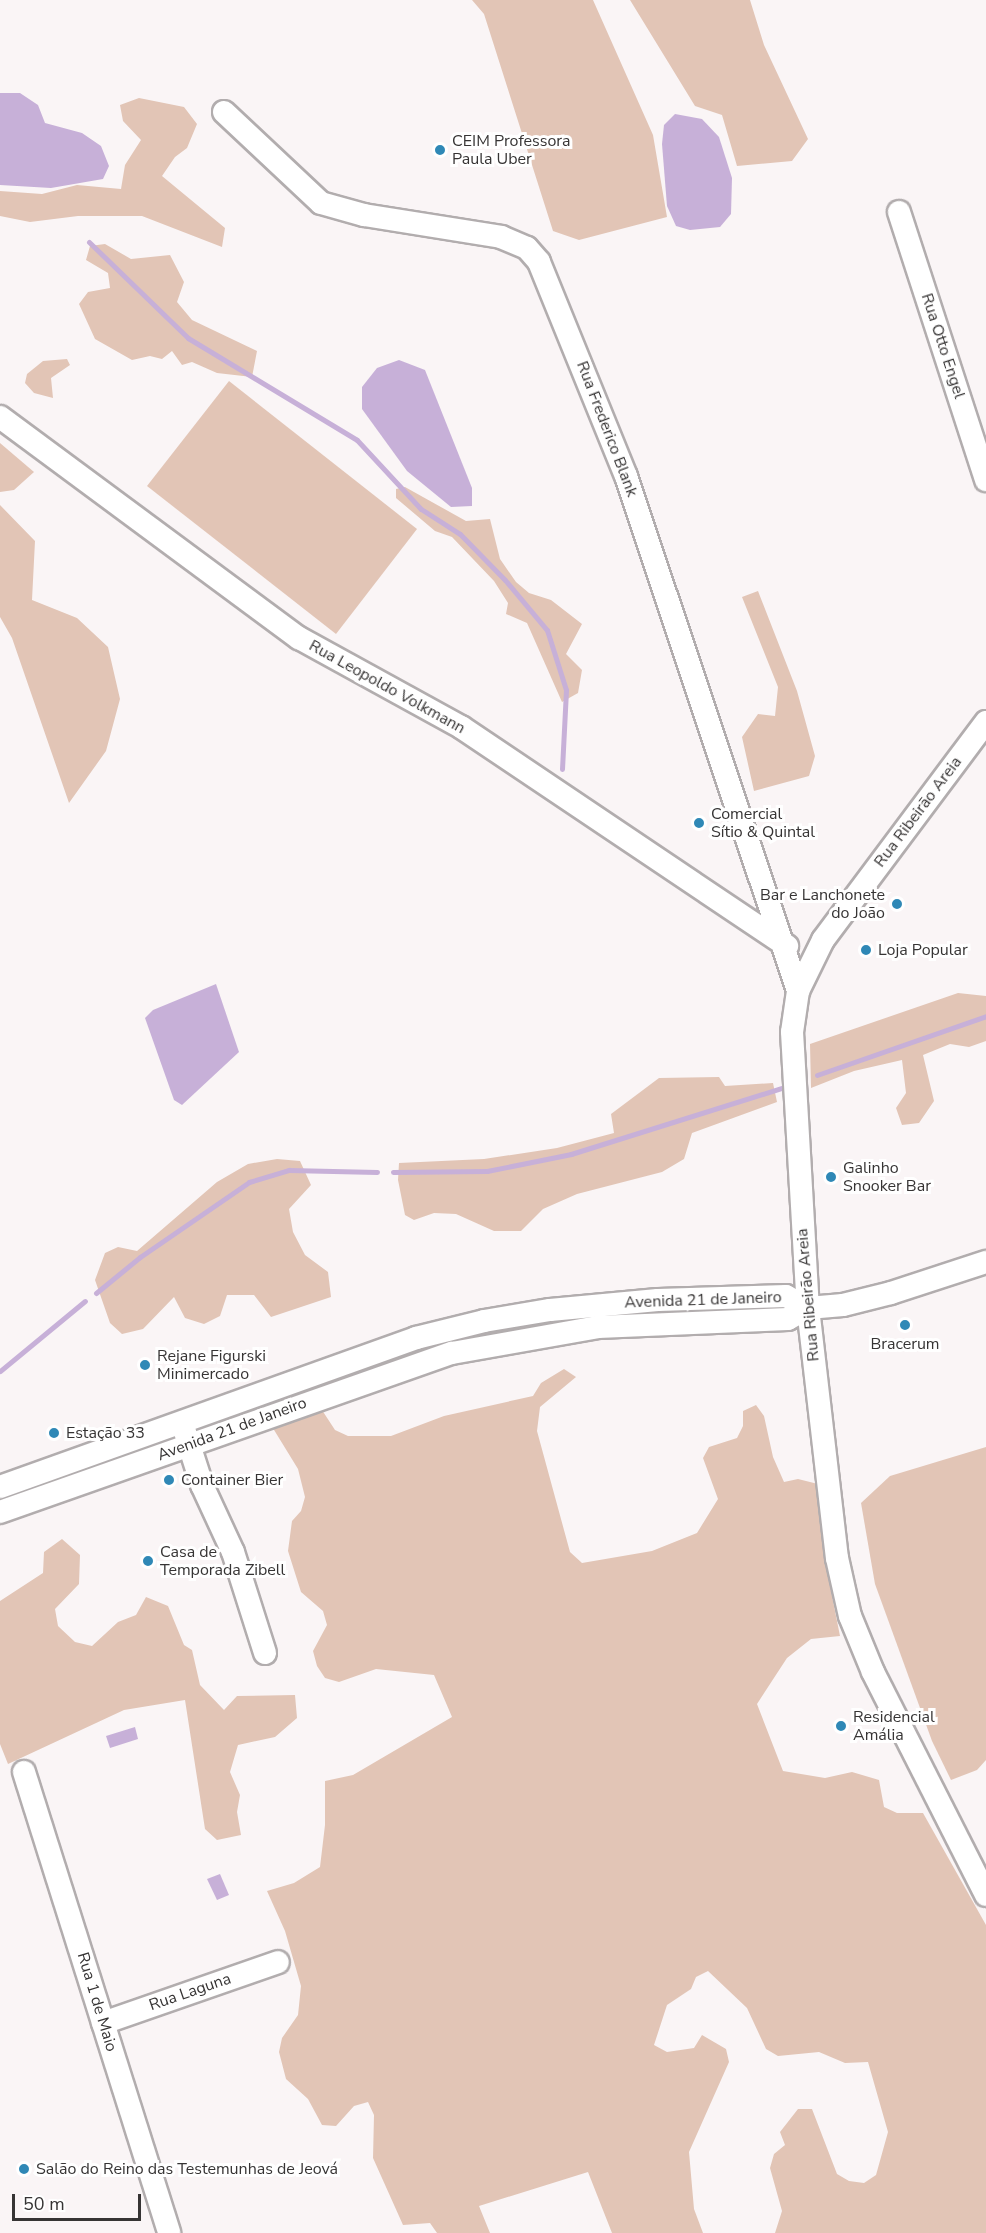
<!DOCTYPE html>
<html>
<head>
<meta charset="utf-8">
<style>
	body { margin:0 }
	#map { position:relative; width:986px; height:2233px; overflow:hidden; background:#faf5f6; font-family:"Nunito Sans",sans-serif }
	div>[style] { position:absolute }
	.green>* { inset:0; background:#e2c5b6 }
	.water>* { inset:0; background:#c7b0d8 }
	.stream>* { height:5px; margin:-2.5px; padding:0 2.5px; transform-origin:2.5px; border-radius:2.5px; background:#c7b0d8 }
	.roads { filter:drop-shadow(2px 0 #b2adae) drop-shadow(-2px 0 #b2adae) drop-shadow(0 2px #b2adae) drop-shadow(0 -2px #b2adae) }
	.minor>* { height:22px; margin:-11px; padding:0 11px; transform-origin:11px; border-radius:11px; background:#fff }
	.dots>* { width:16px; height:16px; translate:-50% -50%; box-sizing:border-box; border:3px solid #fff; border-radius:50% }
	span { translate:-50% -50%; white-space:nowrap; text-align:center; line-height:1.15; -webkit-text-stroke:6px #fff; paint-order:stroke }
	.poi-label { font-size:16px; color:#363434 }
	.left { translate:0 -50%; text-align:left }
	.right { translate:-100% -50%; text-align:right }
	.street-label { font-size:16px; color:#363434 }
	.scale { position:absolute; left:12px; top:2194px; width:129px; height:27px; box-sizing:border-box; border:3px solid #363434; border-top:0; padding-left:8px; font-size:18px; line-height:21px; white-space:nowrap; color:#363434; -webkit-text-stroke:4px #fff; paint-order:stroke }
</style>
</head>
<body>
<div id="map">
	<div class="green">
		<i style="clip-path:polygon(472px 0,593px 0,653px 135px,667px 217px,579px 240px,553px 231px,484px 14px)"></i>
		<i style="clip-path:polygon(630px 0,750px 0,764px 45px,808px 139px,792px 161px,737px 166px,722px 115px,695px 106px)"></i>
		<i style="clip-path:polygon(139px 98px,184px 107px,197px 124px,187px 148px,175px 157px,162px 176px,225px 228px,222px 247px,142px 216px,78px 216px,30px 222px,0 216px,0 191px,42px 194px,77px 185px,121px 189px,125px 165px,141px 140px,123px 121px,120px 105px)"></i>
		<i style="clip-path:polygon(105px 244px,131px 259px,170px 255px,184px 282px,177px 302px,192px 320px,257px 351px,252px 377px,217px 373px,192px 362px,182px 365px,172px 351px,162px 359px,150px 356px,132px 360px,95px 339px,79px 304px,88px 292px,110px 288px,108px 273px,86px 260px,90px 246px)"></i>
		<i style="clip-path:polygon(67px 359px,70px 365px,51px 378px,53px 398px,34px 393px,25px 383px,27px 374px,43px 361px)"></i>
		<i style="clip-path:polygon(229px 381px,417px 529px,336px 634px,147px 486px)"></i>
		<i style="clip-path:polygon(0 443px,34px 472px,14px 490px,0 492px)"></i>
		<i style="clip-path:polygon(405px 487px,466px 521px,490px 519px,500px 559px,516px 582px,529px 593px,551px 600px,582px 624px,566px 654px,582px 670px,578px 693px,562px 702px,527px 623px,506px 614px,508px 603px,494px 581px,452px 537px,435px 531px,396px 498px,396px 489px)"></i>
		<i style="clip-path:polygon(0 505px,35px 541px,32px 600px,77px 618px,108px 647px,120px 699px,106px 751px,69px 803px,12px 638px,0 617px)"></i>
		<i style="clip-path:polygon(758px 591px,797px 691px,815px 756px,809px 776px,754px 791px,742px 737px,758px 714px,775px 716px,778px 687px,742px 597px)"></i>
		<i style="clip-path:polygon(958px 993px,986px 996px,986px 1041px,969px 1047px,950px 1044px,923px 1055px,934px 1101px,919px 1123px,902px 1125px,896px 1108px,906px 1093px,902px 1060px,854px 1071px,811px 1088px,810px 1044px)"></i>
		<i style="clip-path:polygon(719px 1077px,725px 1086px,773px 1083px,777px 1102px,692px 1133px,684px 1159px,662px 1172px,577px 1194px,543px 1209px,521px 1231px,494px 1231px,456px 1214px,434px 1213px,414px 1220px,405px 1215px,398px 1180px,399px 1163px,484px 1159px,557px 1148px,614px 1133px,611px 1114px,659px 1078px)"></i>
		<i style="clip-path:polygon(277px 1159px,300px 1161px,311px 1185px,289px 1209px,293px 1232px,305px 1255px,328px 1272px,331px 1297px,271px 1317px,254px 1295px,227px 1295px,220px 1316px,204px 1324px,185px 1318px,174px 1297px,143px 1329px,122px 1334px,110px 1323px,95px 1280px,105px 1253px,118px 1247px,137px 1251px,217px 1182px,248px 1164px)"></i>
		<i style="clip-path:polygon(780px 1304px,780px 1312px,434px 1350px,432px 1342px,552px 1317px)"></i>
		<i style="clip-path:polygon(398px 1352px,401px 1360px,200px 1432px,198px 1424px)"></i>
		<i style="clip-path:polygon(564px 1369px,576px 1377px,540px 1407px,537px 1431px,570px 1552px,582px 1563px,652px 1551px,697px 1533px,718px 1499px,703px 1458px,709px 1447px,737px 1438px,743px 1426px,743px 1411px,756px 1405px,764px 1416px,773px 1457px,784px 1482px,798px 1479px,818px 1484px,825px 1561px,840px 1636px,811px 1639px,787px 1658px,757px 1704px,783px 1771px,825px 1778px,852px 1772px,879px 1780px,884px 1807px,897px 1813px,923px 1813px,986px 1925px,986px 2233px,775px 2233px,782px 2211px,770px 2168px,774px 2154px,785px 2145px,780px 2132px,798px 2109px,812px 2109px,837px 2174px,849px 2181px,864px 2183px,876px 2175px,888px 2132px,868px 2062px,845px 2063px,819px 2052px,778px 2056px,766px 2049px,747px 2008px,708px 1971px,696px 1977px,691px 1989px,667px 2005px,654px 2045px,667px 2052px,694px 2048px,702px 2035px,726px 2049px,729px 2062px,689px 2152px,694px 2209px,703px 2233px,612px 2233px,588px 2172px,479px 2206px,490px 2233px,437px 2233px,430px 2223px,403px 2225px,373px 2158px,374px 2115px,368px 2102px,354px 2106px,336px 2126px,322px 2125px,308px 2099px,286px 2079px,279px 2052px,282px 2038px,298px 2015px,301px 1986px,285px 1931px,267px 1891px,294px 1883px,320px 1867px,325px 1825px,325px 1781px,353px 1775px,452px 1717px,434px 1675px,376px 1669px,339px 1682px,325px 1678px,317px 1666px,313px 1651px,327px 1625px,323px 1611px,301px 1592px,288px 1551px,292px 1521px,301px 1511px,305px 1497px,298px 1469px,271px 1425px,320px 1407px,335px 1430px,348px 1436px,391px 1436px,444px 1416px,533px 1396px,541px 1383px)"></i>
		<i style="clip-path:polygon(161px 1437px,164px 1445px,0 1504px,0 1495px)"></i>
		<i style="clip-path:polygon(986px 1447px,986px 1760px,977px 1770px,951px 1780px,932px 1741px,875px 1584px,861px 1503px,890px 1476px)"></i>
		<i style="clip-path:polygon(62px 1539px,80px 1555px,79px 1584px,55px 1609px,58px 1626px,75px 1642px,92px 1646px,118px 1622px,136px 1615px,146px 1597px,168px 1606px,184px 1645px,192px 1650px,200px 1685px,224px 1710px,237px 1696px,295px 1695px,297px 1718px,275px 1737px,238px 1745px,230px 1772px,240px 1795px,237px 1812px,241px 1835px,217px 1840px,205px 1829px,185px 1700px,124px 1710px,8px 1764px,0 1744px,0 1601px,43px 1573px,44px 1552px)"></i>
	</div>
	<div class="water">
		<i style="clip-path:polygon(0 93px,20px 93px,38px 105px,45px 123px,82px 133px,101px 146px,109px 166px,103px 179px,51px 188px,0 185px)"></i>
		<i style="clip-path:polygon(675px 114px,702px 119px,719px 137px,732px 178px,731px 214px,720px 227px,690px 230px,676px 226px,667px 206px,662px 144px,664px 125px)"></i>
		<i style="clip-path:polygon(399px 360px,425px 370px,472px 488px,472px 506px,451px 507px,407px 471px,362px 409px,362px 387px,377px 368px)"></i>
		<i style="clip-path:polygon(216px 984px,239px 1052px,182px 1105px,174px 1100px,145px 1018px,153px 1010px)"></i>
		<i style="clip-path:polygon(135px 1727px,138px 1739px,110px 1748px,106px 1736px)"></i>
		<i style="clip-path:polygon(220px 1874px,229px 1895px,217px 1900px,207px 1879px)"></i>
	</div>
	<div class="stream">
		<i style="left:89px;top:242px;width:138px;rotate:44.1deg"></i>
		<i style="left:188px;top:338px;width:197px;rotate:31.1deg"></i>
		<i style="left:357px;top:440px;width:94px;rotate:47.2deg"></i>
		<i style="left:421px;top:509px;width:46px;rotate:32.7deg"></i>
		<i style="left:460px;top:534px;width:64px;rotate:45.6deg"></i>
		<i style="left:505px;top:580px;width:65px;rotate:50deg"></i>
		<i style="left:547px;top:630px;width:63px;rotate:72.4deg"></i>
		<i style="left:566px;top:690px;width:79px;rotate:92.9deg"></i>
		<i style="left:817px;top:1075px;width:179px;rotate:-19.2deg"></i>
		<i style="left:393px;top:1172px;width:94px;rotate:-0.6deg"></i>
		<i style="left:487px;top:1171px;width:86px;rotate:-11.4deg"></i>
		<i style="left:571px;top:1154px;width:221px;rotate:-17.4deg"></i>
		<i style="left:96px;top:1293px;width:57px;rotate:-39.3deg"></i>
		<i style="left:140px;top:1257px;width:132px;rotate:-34.5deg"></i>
		<i style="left:249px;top:1182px;width:42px;rotate:-16.7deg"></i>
		<i style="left:289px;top:1170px;width:88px;rotate:1.3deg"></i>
		<i style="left:0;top:1371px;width:110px;rotate:-39.5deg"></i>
	</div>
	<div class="roads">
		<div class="minor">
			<i style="left:224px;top:112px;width:133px;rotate:43.2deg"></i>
			<i style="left:321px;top:203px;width:45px;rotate:15.6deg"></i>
			<i style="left:364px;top:215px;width:139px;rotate:9.1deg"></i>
			<i style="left:501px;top:237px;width:28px;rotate:23deg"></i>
			<i style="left:527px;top:248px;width:18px;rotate:49deg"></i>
			<i style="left:539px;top:262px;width:231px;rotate:67.9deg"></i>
			<i style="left:626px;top:476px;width:543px;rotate:71.53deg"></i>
			<i style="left:899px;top:212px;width:282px;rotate:72deg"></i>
			<i style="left:0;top:417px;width:372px;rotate:36.5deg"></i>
			<i style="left:299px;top:638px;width:185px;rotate:28.8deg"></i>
			<i style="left:461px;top:727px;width:393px;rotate:33.9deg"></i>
			<i style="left:986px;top:722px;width:272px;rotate:126.8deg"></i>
			<i style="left:823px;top:940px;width:57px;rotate:116.1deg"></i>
			<i style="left:798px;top:991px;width:41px;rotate:98.3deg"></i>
			<i style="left:792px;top:1032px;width:276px;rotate:86.7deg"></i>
			<i style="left:808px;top:1308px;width:252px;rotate:83.4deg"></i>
			<i style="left:837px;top:1558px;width:59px;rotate:77.4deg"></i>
			<i style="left:850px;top:1616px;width:61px;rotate:67.7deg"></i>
			<i style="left:873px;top:1672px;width:250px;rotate:63.1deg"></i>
			<i style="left:185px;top:1432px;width:56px;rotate:72.2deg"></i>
			<i style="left:202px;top:1485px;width:74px;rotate:65.2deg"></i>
			<i style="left:233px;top:1552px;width:106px;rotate:72.4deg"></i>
			<i style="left:0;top:1487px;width:442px;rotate:-19.7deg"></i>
			<i style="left:416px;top:1338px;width:70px;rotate:-14deg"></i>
			<i style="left:484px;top:1321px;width:67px;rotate:-9.5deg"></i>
			<i style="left:550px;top:1310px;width:108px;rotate:-5.3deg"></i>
			<i style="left:658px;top:1300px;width:128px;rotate:-1.8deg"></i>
			<i style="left:786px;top:1296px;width:25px;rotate:29deg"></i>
			<i style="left:0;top:1512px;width:479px;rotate:-19.4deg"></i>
			<i style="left:452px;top:1353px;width:148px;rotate:-10.1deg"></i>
			<i style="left:598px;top:1327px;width:190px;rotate:-2.4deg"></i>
			<i style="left:788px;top:1319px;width:23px;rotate:-29deg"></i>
			<i style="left:808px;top:1308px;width:35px;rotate:-5deg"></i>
			<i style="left:843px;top:1305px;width:49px;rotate:-14deg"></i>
			<i style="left:891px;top:1293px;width:100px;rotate:-18.1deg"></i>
			<i style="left:24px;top:1772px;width:483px;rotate:72.5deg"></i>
			<i style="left:103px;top:2023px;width:185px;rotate:-19.2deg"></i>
		</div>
	</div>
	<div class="dots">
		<i style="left:440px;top:150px;background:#2f88b6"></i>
		<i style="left:699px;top:823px;background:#2f88b6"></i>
		<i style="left:897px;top:904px;background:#2f88b6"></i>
		<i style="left:866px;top:950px;background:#2f88b6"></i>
		<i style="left:831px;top:1177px;background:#2f88b6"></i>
		<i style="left:905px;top:1325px;background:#2f88b6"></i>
		<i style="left:145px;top:1365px;background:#2f88b6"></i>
		<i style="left:54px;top:1433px;background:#2f88b6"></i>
		<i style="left:169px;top:1480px;background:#2f88b6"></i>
		<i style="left:148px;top:1561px;background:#2f88b6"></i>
		<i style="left:841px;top:1726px;background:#2f88b6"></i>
		<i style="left:24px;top:2169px;background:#2f88b6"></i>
	</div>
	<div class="poi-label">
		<span class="left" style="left:452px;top:150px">CEIM Professora<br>Paula Uber</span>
		<span class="left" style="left:711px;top:823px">Comercial<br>Sítio &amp; Quintal</span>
		<span class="right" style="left:885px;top:904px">Bar e Lanchonete<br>do João</span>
		<span class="left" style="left:878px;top:950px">Loja Popular</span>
		<span class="left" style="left:843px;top:1177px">Galinho<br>Snooker Bar</span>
		<span style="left:905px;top:1344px">Bracerum</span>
		<span class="left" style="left:157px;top:1365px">Rejane Figurski<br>Minimercado</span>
		<span class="left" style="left:66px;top:1433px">Estação 33</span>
		<span class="left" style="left:181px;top:1480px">Container Bier</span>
		<span class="left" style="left:160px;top:1561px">Casa de<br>Temporada Zibell</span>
		<span class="left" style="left:853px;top:1726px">Residencial<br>Amália</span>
		<span class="left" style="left:36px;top:2169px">Salão do Reino das Testemunhas de Jeová</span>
	</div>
	<div class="street-label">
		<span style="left:943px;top:346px;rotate:72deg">Rua Otto Engel</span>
		<span style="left:607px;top:429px;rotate:69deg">Rua Frederico Blank</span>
		<span style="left:387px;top:687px;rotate:29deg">Rua Leopoldo Volkmann</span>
		<span style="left:918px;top:812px;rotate:-53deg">Rua Ribeirão Areia</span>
		<span style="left:808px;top:1295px;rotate:-95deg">Rua Ribeirão Areia</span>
		<span style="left:703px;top:1300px;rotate:-2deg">Avenida 21 de Janeiro</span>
		<span style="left:232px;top:1429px;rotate:-20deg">Avenida 21 de Janeiro</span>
		<span style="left:190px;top:1992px;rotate:-19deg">Rua Laguna</span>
		<span style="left:97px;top:2002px;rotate:73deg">Rua 1 de Maio</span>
	</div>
	<div class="scale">50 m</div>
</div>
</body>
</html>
